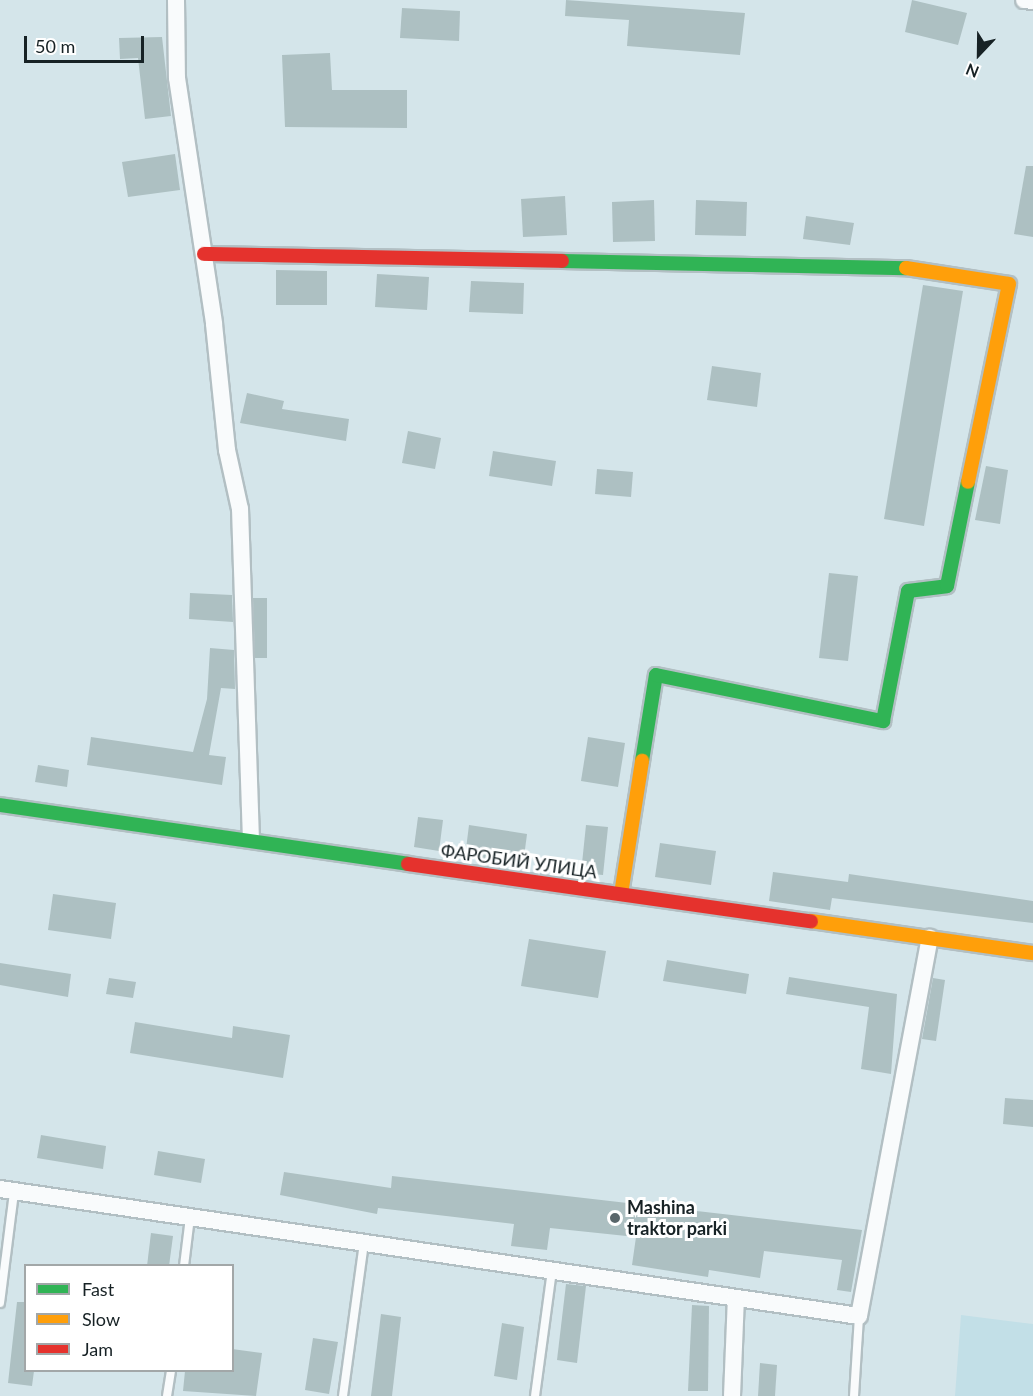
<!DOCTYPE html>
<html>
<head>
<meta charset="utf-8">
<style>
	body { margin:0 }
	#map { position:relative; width:1033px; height:1396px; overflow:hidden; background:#d4e5ea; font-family:Lato,sans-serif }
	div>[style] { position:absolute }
	.built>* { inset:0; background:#c2dfe7 }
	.building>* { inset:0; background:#adc0c2 }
	.roads { filter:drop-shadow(2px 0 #b2bfc3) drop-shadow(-2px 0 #b2bfc3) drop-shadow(0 2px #b2bfc3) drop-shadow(0 -2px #b2bfc3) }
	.lane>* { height:8px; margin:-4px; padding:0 4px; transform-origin:4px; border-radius:4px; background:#f9fbfc }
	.street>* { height:16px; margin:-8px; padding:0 8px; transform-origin:8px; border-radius:8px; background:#f9fbfc }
	.fast>* { height:14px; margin:-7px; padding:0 7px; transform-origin:7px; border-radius:7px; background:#30b455 }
	.slow>* { height:14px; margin:-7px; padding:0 7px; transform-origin:7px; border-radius:7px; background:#ff9f0a }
	.jam>* { height:14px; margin:-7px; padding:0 7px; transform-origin:7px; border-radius:7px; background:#e5322d }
	.dots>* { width:16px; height:16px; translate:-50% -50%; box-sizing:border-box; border:3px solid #fff; border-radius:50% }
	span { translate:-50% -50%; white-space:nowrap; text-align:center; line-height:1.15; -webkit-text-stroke:6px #fff; paint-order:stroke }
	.street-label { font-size:18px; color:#172225 }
	.poi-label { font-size:18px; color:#172225; font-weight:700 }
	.left { translate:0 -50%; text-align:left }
	.legend { position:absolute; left:24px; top:1264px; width:210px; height:108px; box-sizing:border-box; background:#fff; border:2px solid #a2a7a8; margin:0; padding:8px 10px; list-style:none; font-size:18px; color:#172225 }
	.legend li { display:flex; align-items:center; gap:12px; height:30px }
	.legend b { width:30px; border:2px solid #a2a7a8 }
	.north { position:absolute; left:949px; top:24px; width:60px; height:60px; -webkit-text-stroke:4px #fff; paint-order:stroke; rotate:202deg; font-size:16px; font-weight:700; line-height:24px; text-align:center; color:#172225 }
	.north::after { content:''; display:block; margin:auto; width:21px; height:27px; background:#172225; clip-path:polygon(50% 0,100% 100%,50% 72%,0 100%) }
	.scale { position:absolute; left:24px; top:36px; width:120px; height:27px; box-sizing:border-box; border:3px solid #172225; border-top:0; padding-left:8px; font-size:18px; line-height:21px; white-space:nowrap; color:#172225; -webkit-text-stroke:4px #fff; paint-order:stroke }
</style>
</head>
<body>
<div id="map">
	<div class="built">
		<i style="clip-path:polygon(961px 1315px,1033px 1324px,1033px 1396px,955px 1396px)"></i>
	</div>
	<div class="building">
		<i style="clip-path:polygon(566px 0,745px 13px,740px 55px,627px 46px,629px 20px,565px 16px)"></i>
		<i style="clip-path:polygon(912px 0,967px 13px,958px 45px,905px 32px)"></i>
		<i style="clip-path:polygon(402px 8px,460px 11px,459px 41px,400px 38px)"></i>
		<i style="clip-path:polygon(162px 37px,171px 116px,145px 119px,138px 58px,120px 59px,119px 38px)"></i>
		<i style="clip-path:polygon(330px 53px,332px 90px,407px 90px,407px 128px,285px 127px,282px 55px)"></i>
		<i style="clip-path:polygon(175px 154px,180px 190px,128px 197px,122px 162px)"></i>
		<i style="clip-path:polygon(1026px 166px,1033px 166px,1033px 237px,1014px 234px)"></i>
		<i style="clip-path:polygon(565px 196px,567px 235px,523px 237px,521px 199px)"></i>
		<i style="clip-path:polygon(654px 200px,655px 241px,613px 242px,612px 202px)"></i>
		<i style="clip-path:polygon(696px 200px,747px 202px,746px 236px,695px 235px)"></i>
		<i style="clip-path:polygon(806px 216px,854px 223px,850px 245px,803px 239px)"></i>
		<i style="clip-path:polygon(276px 270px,327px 271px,327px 305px,276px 305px)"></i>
		<i style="clip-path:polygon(377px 274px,429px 277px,427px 310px,375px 307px)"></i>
		<i style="clip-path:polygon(471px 281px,524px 283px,523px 314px,469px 312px)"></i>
		<i style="clip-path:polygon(923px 285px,963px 291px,924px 526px,884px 519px)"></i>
		<i style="clip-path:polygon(712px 366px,761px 373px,757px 407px,707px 400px)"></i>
		<i style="clip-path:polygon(247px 393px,284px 401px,282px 409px,349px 419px,346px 441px,240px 423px)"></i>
		<i style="clip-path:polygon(408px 431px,441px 438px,435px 469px,402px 463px)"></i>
		<i style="clip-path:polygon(493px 451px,556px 461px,552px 486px,489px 476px)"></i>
		<i style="clip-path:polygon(986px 466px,1008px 470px,1000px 524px,975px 520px)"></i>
		<i style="clip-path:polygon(597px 469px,633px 472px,631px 497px,595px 494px)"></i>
		<i style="clip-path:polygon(829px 573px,858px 576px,848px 661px,819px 658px)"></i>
		<i style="clip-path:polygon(190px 593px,232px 595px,233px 622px,189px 619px)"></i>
		<i style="clip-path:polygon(253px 598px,267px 598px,267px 658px,255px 658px)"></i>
		<i style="clip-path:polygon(210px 648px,234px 650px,235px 689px,221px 688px,209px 755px,226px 757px,222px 785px,87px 765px,91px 737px,193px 752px,207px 699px)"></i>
		<i style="clip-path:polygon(588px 737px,625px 743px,618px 787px,581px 781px)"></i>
		<i style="clip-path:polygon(38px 765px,69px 770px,67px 787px,35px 782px)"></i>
		<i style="clip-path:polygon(418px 817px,443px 820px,439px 851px,414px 847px)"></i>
		<i style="clip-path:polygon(469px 825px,527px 834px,523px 865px,465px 857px)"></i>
		<i style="clip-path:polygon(586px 825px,608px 827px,603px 875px,581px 873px)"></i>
		<i style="clip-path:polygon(660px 843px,716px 851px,711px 885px,655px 877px)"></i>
		<i style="clip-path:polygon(773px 872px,848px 882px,849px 874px,1033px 901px,1033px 923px,832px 898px,830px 910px,769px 901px)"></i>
		<i style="clip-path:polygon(53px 894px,116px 903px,111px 939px,48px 930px)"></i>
		<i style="clip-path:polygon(529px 939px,606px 951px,598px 998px,521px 986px)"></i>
		<i style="clip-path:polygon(667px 960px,749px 974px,746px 994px,663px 981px)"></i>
		<i style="clip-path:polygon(0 963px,71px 974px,68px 997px,0 985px)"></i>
		<i style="clip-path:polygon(789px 977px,897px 994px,891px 1074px,861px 1069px,869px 1007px,786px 994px)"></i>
		<i style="clip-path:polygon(109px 978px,136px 982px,133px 998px,106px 994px)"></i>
		<i style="clip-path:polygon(933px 978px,945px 980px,936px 1041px,922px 1039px)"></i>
		<i style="clip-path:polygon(135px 1022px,232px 1038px,233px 1026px,290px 1035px,283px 1078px,130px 1053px)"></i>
		<i style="clip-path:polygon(1005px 1098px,1033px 1100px,1033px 1127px,1003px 1124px)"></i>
		<i style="clip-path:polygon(41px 1135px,106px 1146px,103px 1169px,37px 1158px)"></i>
		<i style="clip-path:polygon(158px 1151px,205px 1159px,201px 1183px,154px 1175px)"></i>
		<i style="clip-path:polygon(284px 1172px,391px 1188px,392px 1176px,862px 1230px,851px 1292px,837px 1290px,842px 1260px,764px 1251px,760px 1278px,709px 1270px,708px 1277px,632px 1265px,636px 1237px,550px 1228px,547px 1250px,511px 1246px,514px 1224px,378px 1208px,377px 1214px,280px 1195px)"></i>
		<i style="clip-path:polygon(151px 1233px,173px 1236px,169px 1266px,147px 1266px)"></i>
		<i style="clip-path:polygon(566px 1284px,586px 1286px,577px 1363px,557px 1360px)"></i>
		<i style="clip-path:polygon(17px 1302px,26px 1302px,26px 1371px,34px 1371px,32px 1386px,8px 1383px)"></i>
		<i style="clip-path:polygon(692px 1305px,709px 1306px,708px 1391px,688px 1391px)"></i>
		<i style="clip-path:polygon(381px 1314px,401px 1317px,392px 1396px,371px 1396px)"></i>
		<i style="clip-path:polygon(502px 1323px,524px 1327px,517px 1380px,494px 1376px)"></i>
		<i style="clip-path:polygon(313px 1338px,338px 1342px,329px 1394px,305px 1390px)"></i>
		<i style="clip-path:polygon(232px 1349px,262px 1353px,256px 1396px,183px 1391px,185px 1371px,232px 1371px)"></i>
		<i style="clip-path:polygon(760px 1363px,777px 1365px,775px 1396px,758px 1396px)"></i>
	</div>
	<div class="roads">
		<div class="lane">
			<i style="left:184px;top:1266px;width:49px;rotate:-83deg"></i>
			<i style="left:0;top:1303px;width:112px;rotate:-82.8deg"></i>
			<i style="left:167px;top:1396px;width:26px;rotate:-81deg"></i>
			<i style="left:343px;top:1396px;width:154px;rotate:-82.2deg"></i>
			<i style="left:535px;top:1396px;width:126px;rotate:-82.3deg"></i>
			<i style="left:854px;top:1396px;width:80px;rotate:-86.4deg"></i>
		</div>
		<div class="street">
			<i style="left:176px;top:0;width:78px;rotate:89.3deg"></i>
			<i style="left:177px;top:78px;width:249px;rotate:81.4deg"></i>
			<i style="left:214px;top:324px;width:127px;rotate:84.1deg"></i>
			<i style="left:227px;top:450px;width:60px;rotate:77.6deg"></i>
			<i style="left:240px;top:509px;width:331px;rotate:88.1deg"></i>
			<i style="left:1024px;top:0;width:9px;rotate:6deg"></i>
			<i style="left:0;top:1189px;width:868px;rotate:8.41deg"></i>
			<i style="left:859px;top:1316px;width:385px;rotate:-79.4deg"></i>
			<i style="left:732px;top:1396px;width:98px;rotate:-87.7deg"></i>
		</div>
		<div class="fast">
			<i style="left:562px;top:261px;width:344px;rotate:1.2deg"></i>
			<i style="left:642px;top:761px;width:87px;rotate:-80.8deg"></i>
			<i style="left:656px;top:675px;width:232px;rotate:11.5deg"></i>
			<i style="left:883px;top:721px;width:132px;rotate:-79.1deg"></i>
			<i style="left:908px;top:591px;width:39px;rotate:-7deg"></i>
			<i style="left:947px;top:586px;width:106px;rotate:-78.6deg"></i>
			<i style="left:0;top:805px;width:412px;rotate:8.2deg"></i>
		</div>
		<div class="slow">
			<i style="left:906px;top:268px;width:104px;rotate:8.8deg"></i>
			<i style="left:1009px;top:284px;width:202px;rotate:101.7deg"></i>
			<i style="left:621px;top:894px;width:135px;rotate:-81deg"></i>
			<i style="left:811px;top:921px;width:224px;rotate:8.2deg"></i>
		</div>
		<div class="jam">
			<i style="left:204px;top:254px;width:358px;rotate:1.1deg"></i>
			<i style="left:408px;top:864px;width:407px;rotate:8.1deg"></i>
		</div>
	</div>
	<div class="dots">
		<i style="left:615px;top:1218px;background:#59666a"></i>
	</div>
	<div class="street-label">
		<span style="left:519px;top:861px;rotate:8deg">ФАРОБИЙ УЛИЦА</span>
	</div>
	<div class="poi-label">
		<span class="left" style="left:627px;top:1218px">Mashina<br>traktor parki</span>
	</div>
	<ul class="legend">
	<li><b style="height:8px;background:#30b455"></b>Fast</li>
	<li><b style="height:8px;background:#ff9f0a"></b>Slow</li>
	<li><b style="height:8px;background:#e5322d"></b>Jam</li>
	</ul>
	<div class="north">N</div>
	<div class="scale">50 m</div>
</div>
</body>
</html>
